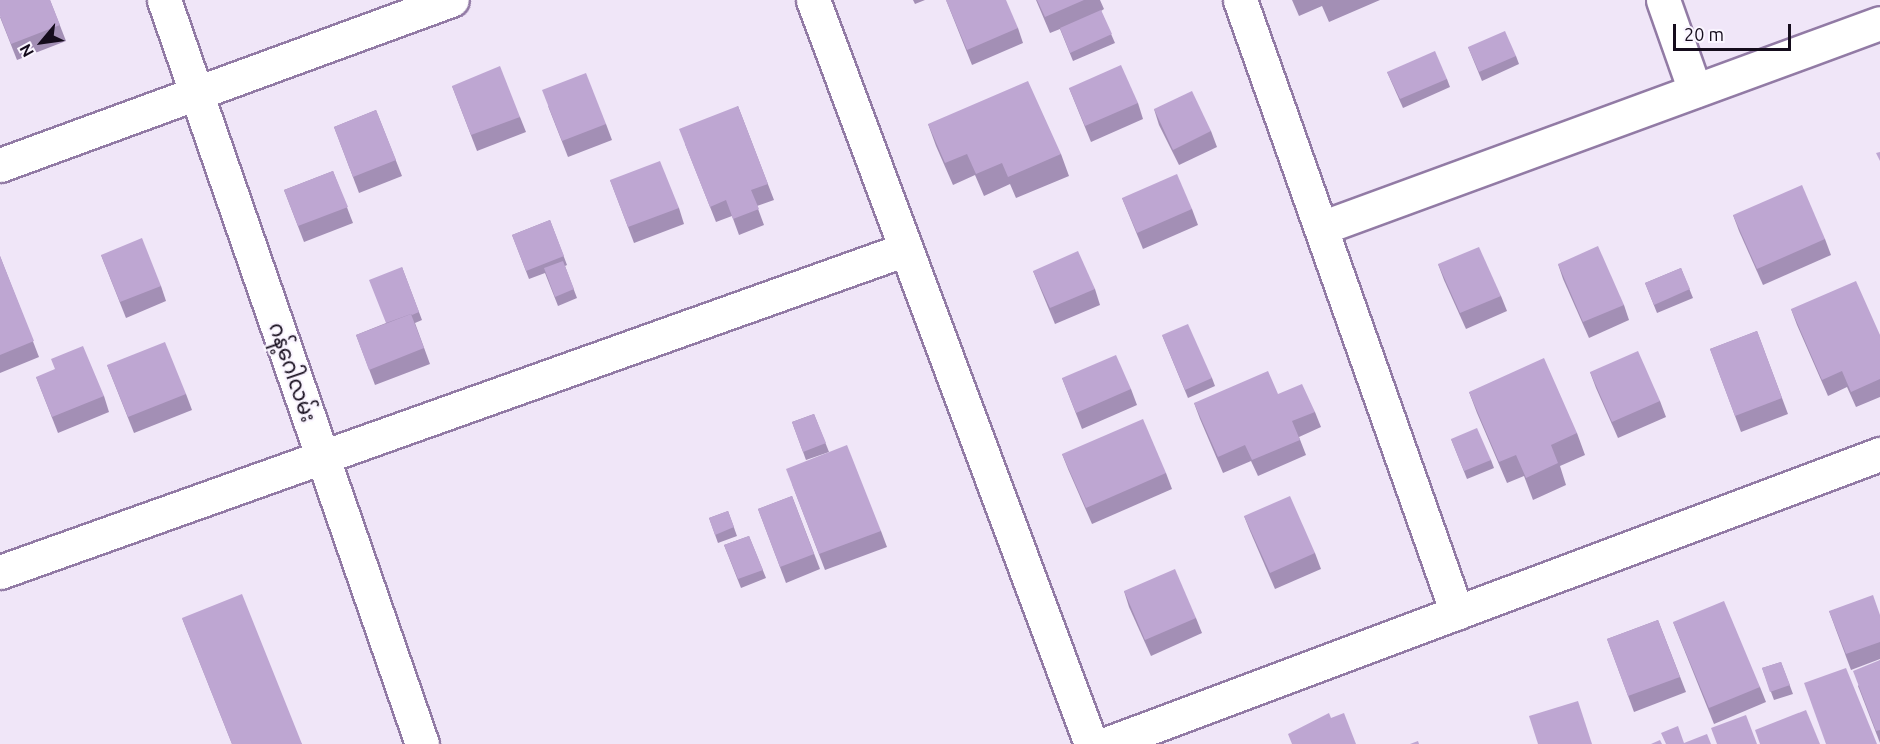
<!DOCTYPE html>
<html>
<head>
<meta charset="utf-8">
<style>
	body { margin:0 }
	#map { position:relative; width:1880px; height:744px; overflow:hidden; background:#f0e6f8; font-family:Ubuntu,"Noto Sans Myanmar",sans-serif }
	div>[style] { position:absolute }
	.roads { filter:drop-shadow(2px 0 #927ba5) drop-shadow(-2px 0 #927ba5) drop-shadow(0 2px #927ba5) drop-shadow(0 -2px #927ba5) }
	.street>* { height:33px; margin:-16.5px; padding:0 16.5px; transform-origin:16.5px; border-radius:16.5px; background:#fff }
	.wall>* { inset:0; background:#a38fb5 }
	.building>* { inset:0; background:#bea6d2 }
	span { translate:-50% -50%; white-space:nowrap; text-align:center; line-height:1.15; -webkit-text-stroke:4.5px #faf5ff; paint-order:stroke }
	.street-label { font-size:21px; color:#150c1c }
	.north { position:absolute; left:12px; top:12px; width:60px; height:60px; -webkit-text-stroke:4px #faf5ff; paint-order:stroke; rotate:241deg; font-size:16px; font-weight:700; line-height:24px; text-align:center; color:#150c1c }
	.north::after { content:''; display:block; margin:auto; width:21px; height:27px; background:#150c1c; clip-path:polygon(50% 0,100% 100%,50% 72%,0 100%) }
	.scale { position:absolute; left:1673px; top:24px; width:118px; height:27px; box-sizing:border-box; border:3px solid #150c1c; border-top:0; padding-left:8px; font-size:18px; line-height:21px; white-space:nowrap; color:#150c1c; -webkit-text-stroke:4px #faf5ff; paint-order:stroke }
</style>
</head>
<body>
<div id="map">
	<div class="roads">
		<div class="street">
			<i style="left:164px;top:0;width:787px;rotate:70.87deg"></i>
			<i style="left:813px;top:0;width:794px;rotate:69.51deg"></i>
			<i style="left:1240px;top:0;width:650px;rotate:70.51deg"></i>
			<i style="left:1663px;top:0;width:96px;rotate:70.6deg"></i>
			<i style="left:0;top:165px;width:481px;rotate:-20.1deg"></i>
			<i style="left:1321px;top:228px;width:595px;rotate:-20.14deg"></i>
			<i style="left:0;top:572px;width:962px;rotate:-19.62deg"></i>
			<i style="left:1106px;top:744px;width:827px;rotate:-20.54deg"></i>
		</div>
	</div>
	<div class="wall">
		<i style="clip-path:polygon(50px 0,66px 41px,17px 60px,0 17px)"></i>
		<i style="clip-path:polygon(913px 0,925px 0,915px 4px)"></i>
		<i style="clip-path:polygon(946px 0,1018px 28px,1023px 43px,972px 65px)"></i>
		<i style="clip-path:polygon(1036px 0,1100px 0,1104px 9px,1101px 11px,1115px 43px,1073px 61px,1060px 29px,1050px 33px)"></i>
		<i style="clip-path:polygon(1292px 0,1380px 0,1329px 22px,1322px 6px,1299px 16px)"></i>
		<i style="clip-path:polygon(1468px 47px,1516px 56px,1519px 64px,1482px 81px)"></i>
		<i style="clip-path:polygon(1387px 72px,1447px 79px,1450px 87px,1403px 108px)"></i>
		<i style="clip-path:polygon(452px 86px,520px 117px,526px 132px,477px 151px)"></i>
		<i style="clip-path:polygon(1069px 88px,1138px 103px,1143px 119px,1091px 142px)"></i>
		<i style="clip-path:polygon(548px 106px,606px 124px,612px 140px,568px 157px)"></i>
		<i style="clip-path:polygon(738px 106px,774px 200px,757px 206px,764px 225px,739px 235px,732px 216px,716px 222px,685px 144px)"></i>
		<i style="clip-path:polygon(1154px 109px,1211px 131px,1217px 147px,1179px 165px,1159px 125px)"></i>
		<i style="clip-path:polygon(376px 110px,402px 176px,359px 193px,334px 127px)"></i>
		<i style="clip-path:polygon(928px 124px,1061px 154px,1069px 176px,1016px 198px,1010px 184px,984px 196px,975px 175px,953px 185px,936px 146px)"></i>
		<i style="clip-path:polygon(333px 171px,353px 223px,304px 242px,284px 190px)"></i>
		<i style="clip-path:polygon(610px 180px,679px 208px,684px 224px,634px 243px)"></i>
		<i style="clip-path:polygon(1122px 198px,1192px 209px,1198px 225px,1143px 249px)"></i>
		<i style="clip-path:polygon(1733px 215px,1825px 239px,1831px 255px,1763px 285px,1739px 231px)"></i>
		<i style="clip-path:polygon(550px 220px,567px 265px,565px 266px,577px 298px,558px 306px,545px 273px,529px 279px,512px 235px)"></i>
		<i style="clip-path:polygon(101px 255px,161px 286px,166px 301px,126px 318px)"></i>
		<i style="clip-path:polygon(0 256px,39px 357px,0 373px)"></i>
		<i style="clip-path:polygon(1438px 264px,1501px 296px,1507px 311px,1466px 329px,1444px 280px)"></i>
		<i style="clip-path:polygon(1558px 264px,1624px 305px,1629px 320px,1589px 338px,1563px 279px)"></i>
		<i style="clip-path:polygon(402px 267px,422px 320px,415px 323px,430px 364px,375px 385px,356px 335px,386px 323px)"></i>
		<i style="clip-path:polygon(1681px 268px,1693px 298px,1657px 313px,1645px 283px)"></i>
		<i style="clip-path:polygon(1033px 271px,1095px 289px,1100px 305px,1055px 324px)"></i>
		<i style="clip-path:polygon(1791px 309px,1880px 335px,1880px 397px,1856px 407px,1847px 387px,1828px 396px,1797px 325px)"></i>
		<i style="clip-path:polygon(1757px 331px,1788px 414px,1741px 432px,1710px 349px)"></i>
		<i style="clip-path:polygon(1162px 335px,1212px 378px,1215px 386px,1188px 398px)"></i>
		<i style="clip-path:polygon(107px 365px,186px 394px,192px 410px,134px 433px)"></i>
		<i style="clip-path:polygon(1590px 372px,1660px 401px,1666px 417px,1618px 438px,1596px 388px)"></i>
		<i style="clip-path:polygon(36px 377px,104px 396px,109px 412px,58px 433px)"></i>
		<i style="clip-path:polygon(1062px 378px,1131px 389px,1137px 405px,1082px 429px)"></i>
		<i style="clip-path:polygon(1469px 392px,1577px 433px,1585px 455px,1560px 466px,1566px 485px,1533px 500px,1524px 476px,1507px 483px,1477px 413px)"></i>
		<i style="clip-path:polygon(1278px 394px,1315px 412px,1321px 427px,1299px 437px,1306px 455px,1258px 476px,1251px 461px,1223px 473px,1200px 419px,1194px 403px)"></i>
		<i style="clip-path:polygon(814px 414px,829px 452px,806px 460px,792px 422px)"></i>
		<i style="clip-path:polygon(1451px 439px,1491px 460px,1494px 468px,1467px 479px)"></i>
		<i style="clip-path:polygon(1062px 454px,1166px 473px,1172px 489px,1092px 524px,1068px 469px)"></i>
		<i style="clip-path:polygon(792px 484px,881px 531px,887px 547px,825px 570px)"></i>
		<i style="clip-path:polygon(792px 496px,820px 569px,786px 583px,758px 509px)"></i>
		<i style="clip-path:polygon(728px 511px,737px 536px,718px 543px,709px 518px)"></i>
		<i style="clip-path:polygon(1244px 516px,1315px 553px,1321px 569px,1275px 589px,1250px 531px)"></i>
		<i style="clip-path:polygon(749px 536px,766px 578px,741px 588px,724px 545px)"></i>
		<i style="clip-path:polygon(1124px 591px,1196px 618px,1202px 633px,1151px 656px,1129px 607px)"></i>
		<i style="clip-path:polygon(1829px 611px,1880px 615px,1880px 659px,1851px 670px)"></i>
		<i style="clip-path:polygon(182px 618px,302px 744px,232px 744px)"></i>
		<i style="clip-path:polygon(1658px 620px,1686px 692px,1634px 712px,1607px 639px)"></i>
		<i style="clip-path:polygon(1673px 622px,1760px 687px,1766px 702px,1714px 724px)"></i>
		<i style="clip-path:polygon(1880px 660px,1880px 743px,1858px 686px)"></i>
		<i style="clip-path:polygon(1781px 662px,1793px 694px,1774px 700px,1762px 668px)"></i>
	</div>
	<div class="building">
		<i style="clip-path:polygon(0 0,50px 0,60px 25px,11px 44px,0 16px)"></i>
		<i style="clip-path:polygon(946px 0,1006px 0,1018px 28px,967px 50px)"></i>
		<i style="clip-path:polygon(1037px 0,1084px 0,1045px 17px)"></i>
		<i style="clip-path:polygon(1101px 10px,1112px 34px,1070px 53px,1060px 28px)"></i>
		<i style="clip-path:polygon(1505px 31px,1516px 56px,1479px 72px,1468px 47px)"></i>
		<i style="clip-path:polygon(1435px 51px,1447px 79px,1400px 99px,1387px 72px)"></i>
		<i style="clip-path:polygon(1121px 65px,1138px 103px,1085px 126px,1069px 88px)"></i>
		<i style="clip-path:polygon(500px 66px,520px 117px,471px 135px,452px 86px)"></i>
		<i style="clip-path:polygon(586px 73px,606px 124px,562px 141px,542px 90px)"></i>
		<i style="clip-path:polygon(1028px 81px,1061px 154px,1008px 177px,1002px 163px,976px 174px,967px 154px,945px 163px,928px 124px)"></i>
		<i style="clip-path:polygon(1192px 91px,1211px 131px,1173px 150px,1154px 109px)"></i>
		<i style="clip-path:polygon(738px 106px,768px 184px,751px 190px,759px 209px,733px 219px,726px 200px,710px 207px,679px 129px)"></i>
		<i style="clip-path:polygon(376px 110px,396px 160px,353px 177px,334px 127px)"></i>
		<i style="clip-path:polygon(1880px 152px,1880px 161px,1876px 153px)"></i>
		<i style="clip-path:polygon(660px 161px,679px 208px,628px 227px,610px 180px)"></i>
		<i style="clip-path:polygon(333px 171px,348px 207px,298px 226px,284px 190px)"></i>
		<i style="clip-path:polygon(1177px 174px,1192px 209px,1137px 233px,1122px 198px)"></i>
		<i style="clip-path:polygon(1802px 185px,1825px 239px,1757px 269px,1733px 215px)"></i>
		<i style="clip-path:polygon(550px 220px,564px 256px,526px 271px,512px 235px)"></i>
		<i style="clip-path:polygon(142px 238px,161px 286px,120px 302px,101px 255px)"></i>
		<i style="clip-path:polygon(1598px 246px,1624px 305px,1583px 322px,1558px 264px)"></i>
		<i style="clip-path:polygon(1479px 247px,1501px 296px,1460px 313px,1438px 264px)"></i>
		<i style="clip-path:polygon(1078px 251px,1095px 289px,1050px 308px,1033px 271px)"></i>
		<i style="clip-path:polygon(0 256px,34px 341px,0 355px)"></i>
		<i style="clip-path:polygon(563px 261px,574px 289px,555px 297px,544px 268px)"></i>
		<i style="clip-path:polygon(402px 267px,419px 312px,412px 315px,411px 314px,386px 323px,369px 280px)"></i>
		<i style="clip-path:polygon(1681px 268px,1690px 289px,1654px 305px,1645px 283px)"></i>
		<i style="clip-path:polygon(1856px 281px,1880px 335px,1880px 379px,1851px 392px,1842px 371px,1822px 380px,1791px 309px)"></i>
		<i style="clip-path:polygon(411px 314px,424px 348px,369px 370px,356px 335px)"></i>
		<i style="clip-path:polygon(1188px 324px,1212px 378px,1185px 390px,1162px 335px)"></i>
		<i style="clip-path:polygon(1757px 331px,1782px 398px,1735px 416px,1710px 349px)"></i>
		<i style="clip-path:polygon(165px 342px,186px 394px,128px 417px,107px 365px)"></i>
		<i style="clip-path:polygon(83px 346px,104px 396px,52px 417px,36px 377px,55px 369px,51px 359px)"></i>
		<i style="clip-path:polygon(1638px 351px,1660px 401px,1612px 422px,1590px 372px)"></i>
		<i style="clip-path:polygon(1116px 355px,1131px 389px,1076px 413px,1062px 378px)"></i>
		<i style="clip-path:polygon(1544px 358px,1577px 433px,1551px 445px,1558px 463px,1526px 478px,1516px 455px,1499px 462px,1469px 392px)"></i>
		<i style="clip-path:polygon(1268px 371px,1278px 394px,1302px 384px,1315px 412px,1292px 421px,1300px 440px,1252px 460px,1245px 445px,1218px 457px,1194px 403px)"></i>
		<i style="clip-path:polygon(814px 414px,826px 443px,803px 452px,792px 422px)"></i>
		<i style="clip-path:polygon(1143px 419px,1166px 473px,1086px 508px,1062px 454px)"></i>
		<i style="clip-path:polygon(1477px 428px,1491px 460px,1464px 471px,1451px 439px)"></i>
		<i style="clip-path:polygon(847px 445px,881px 531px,819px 554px,786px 469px)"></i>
		<i style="clip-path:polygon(792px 496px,814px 554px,780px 567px,758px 509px)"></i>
		<i style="clip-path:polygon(1290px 496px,1315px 553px,1270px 573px,1244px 516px)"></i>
		<i style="clip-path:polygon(728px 511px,734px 527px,715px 535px,709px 518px)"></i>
		<i style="clip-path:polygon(749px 536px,763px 570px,738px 579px,724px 545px)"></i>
		<i style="clip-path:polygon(1175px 569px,1196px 618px,1145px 640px,1124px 591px)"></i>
		<i style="clip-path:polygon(242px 594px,302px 744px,232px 744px,182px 618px)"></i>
		<i style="clip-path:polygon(1873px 595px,1880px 615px,1880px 642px,1846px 654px,1829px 611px)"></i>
		<i style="clip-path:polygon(1724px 601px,1760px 687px,1709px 708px,1673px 622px)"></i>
		<i style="clip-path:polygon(1658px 620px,1680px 677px,1628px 696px,1607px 639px)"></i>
		<i style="clip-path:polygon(1880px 660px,1880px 730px,1876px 731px,1853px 671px)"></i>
		<i style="clip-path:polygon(1781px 662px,1790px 685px,1770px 692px,1762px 668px)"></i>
		<i style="clip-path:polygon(1846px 668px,1877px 744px,1826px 744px,1804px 683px)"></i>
		<i style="clip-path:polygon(1578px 701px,1592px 744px,1538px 744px,1529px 716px)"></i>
		<i style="clip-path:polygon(1806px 710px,1820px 744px,1760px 744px,1755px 730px)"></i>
		<i style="clip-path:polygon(1329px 713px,1331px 718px,1344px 713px,1356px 744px,1292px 744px,1288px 734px)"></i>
		<i style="clip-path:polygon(1746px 715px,1757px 744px,1717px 744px,1711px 728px)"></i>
		<i style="clip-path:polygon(1678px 726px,1684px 743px,1707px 734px,1711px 744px,1666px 744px,1661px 733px)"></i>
		<i style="clip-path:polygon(1660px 740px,1662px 744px,1651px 744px)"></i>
		<i style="clip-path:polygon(1418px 741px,1419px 744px,1410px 744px)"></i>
	</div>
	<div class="street-label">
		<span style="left:293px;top:372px;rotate:71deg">ဂန့်ဂေါလမ်း</span>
	</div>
	<div class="north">N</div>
	<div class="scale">20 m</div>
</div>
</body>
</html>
